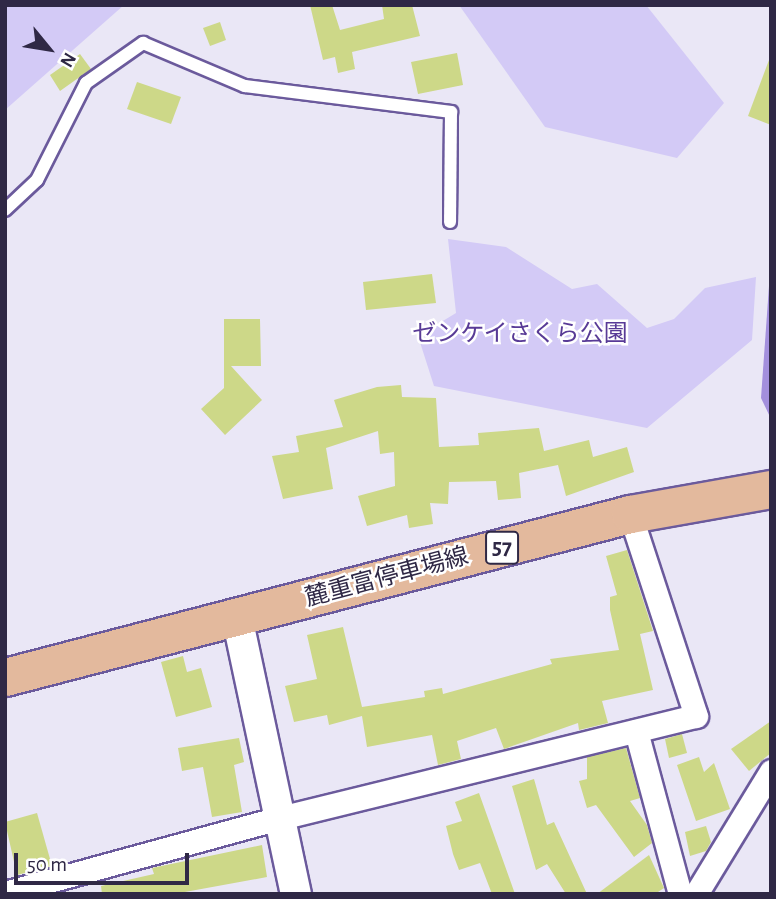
<!DOCTYPE html>
<html>
<head>
<meta charset="utf-8">
<style>
	body { margin:0 }
	#map { position:relative; width:776px; height:899px; overflow:hidden; background:#eae7f6; font-family:"Alegreya Sans","Noto Sans JP",sans-serif }
	div>[style] { position:absolute }
	.green>* { inset:0; background:#d3caf6 }
	.water>* { inset:0; background:#a38fdd }
	.building>* { inset:0; background:#cdd888 }
	.roads { filter:drop-shadow(2px 0 #6b5a9c) drop-shadow(-2px 0 #6b5a9c) drop-shadow(0 2px #6b5a9c) drop-shadow(0 -2px #6b5a9c) }
	.service>* { height:12px; margin:-6px; padding:0 6px; transform-origin:6px; border-radius:6px; background:#fff }
	.minor>* { height:23px; margin:-11.5px; padding:0 11.5px; transform-origin:11.5px; border-radius:11.5px; background:#fff }
	.tertiary>* { height:30px; margin:-15px; padding:0 15px; transform-origin:15px; border-radius:15px; background:#fff }
	.primary>* { height:37px; margin:-18.5px; padding:0 18.5px; transform-origin:18.5px; border-radius:18.5px; background:#e3b99d }
	span { translate:-50% -50%; white-space:nowrap; text-align:center; line-height:1.15; -webkit-text-stroke:5px #fff; paint-order:stroke }
	.shield-label span { padding:2px 5px; background:#fff; border:2px solid; border-radius:5px; -webkit-text-stroke-width:0 }
	.shield-label { font-size:23px; color:#2f2845; font-weight:700 }
	.park-label { font-size:24px; color:#583a96 }
	.street-label { font-size:24px; color:#2f2845 }
	.frame { position:absolute; inset:0; border:7px solid #2f2845; pointer-events:none }
	.north { position:absolute; left:14px; top:14px; width:70px; height:70px; -webkit-text-stroke:5px #fff; paint-order:stroke; rotate:120deg; font-size:19px; font-weight:700; line-height:28px; text-align:center; color:#2f2845 }
	.north::after { content:''; display:block; margin:auto; width:24px; height:32px; background:#2f2845; clip-path:polygon(50% 0,100% 100%,50% 72%,0 100%) }
	.scale { position:absolute; left:14px; top:853px; width:175px; height:32px; box-sizing:border-box; border:4px solid #2f2845; border-top:0; padding-left:9px; font-size:21px; line-height:24px; white-space:nowrap; color:#2f2845; -webkit-text-stroke:5px #fff; paint-order:stroke }
</style>
</head>
<body>
<div id="map">
	<div class="green">
		<i style="clip-path:polygon(5px 5px,124px 5px,5px 110px)"></i>
		<i style="clip-path:polygon(459px 5px,646px 5px,724px 103px,677px 158px,545px 127px)"></i>
		<i style="clip-path:polygon(448px 239px,506px 247px,572px 289px,597px 284px,647px 328px,674px 319px,705px 288px,756px 277px,752px 340px,647px 428px,434px 386px,418px 336px,456px 313px)"></i>
	</div>
	<div class="water">
		<i style="clip-path:polygon(771px 258px,771px 419px,761px 398px)"></i>
	</div>
	<div class="building">
		<i style="clip-path:polygon(310px 5px,332px 5px,340px 30px,384px 19px,382px 5px,412px 5px,420px 36px,352px 52px,355px 69px,338px 73px,335px 57px,323px 60px)"></i>
		<i style="clip-path:polygon(220px 22px,226px 40px,210px 46px,203px 28px)"></i>
		<i style="clip-path:polygon(457px 53px,463px 85px,418px 94px,411px 62px)"></i>
		<i style="clip-path:polygon(80px 54px,91px 69px,60px 91px,50px 75px)"></i>
		<i style="clip-path:polygon(769px 60px,771px 60px,771px 125px,748px 116px)"></i>
		<i style="clip-path:polygon(137px 82px,181px 97px,171px 124px,127px 109px)"></i>
		<i style="clip-path:polygon(432px 274px,436px 303px,366px 310px,363px 282px)"></i>
		<i style="clip-path:polygon(224px 319px,260px 319px,261px 366px,231px 366px,262px 400px,225px 435px,201px 409px,224px 388px)"></i>
		<i style="clip-path:polygon(401px 385px,402px 397px,436px 398px,439px 447px,479px 445px,478px 433px,539px 428px,544px 451px,589px 440px,593px 457px,627px 447px,634px 472px,566px 496px,558px 465px,519px 473px,521px 498px,498px 500px,496px 481px,449px 482px,448px 504px,430px 503px,433px 524px,409px 528px,407px 515px,367px 526px,358px 496px,395px 486px,394px 452px,380px 454px,378px 431px,326px 448px,333px 489px,283px 499px,272px 456px,299px 452px,296px 436px,343px 427px,334px 400px,377px 387px)"></i>
		<i style="clip-path:polygon(627px 550px,653px 631px,640px 634px,653px 690px,602px 701px,608px 723px,579px 730px,578px 723px,504px 749px,496px 728px,457px 741px,461px 759px,438px 765px,432px 735px,367px 747px,362px 716px,329px 725px,327px 715px,294px 722px,285px 686px,317px 679px,307px 635px,343px 627px,362px 707px,425px 697px,424px 691px,442px 688px,443px 694px,552px 664px,550px 659px,619px 650px,610px 610px,610px 597px,617px 595px,606px 556px)"></i>
		<i style="clip-path:polygon(183px 656px,187px 672px,201px 668px,212px 707px,176px 717px,161px 662px)"></i>
		<i style="clip-path:polygon(771px 721px,771px 753px,749px 771px,731px 749px)"></i>
		<i style="clip-path:polygon(682px 734px,687px 753px,669px 758px,665px 739px)"></i>
		<i style="clip-path:polygon(239px 738px,244px 762px,234px 765px,242px 812px,212px 817px,203px 767px,182px 771px,178px 748px)"></i>
		<i style="clip-path:polygon(626px 748px,640px 798px,630px 801px,647px 825px,652px 843px,634px 857px,596px 805px,587px 808px,579px 781px,587px 779px,587px 757px)"></i>
		<i style="clip-path:polygon(699px 757px,704px 772px,714px 763px,730px 809px,696px 821px,677px 765px)"></i>
		<i style="clip-path:polygon(534px 779px,547px 825px,554px 822px,587px 894px,566px 894px,547px 864px,536px 870px,512px 786px)"></i>
		<i style="clip-path:polygon(479px 793px,515px 894px,492px 894px,480px 863px,459px 870px,453px 854px,446px 826px,462px 821px,455px 802px)"></i>
		<i style="clip-path:polygon(37px 813px,52px 866px,17px 875px,5px 822px)"></i>
		<i style="clip-path:polygon(706px 826px,711px 842px,706px 851px,690px 856px,685px 832px)"></i>
		<i style="clip-path:polygon(262px 845px,267px 877px,174px 894px,102px 894px,101px 886px,154px 874px,152px 868px)"></i>
		<i style="clip-path:polygon(649px 855px,664px 888px,655px 894px,597px 894px)"></i>
	</div>
	<div class="roads">
		<div class="service">
			<i style="left:5px;top:210px;width:44px;rotate:-43.2deg"></i>
			<i style="left:37px;top:180px;width:109px;rotate:-63.2deg"></i>
			<i style="left:86px;top:83px;width:70px;rotate:-35.1deg"></i>
			<i style="left:143px;top:43px;width:111px;rotate:22.9deg"></i>
			<i style="left:245px;top:86px;width:208px;rotate:7.2deg"></i>
			<i style="left:451px;top:112px;width:110px;rotate:90.5deg"></i>
		</div>
		<div class="minor">
			<i style="left:636px;top:731px;width:169px;rotate:74.9deg"></i>
			<i style="left:5px;top:893px;width:285px;rotate:-15.3deg"></i>
			<i style="left:280px;top:818px;width:428px;rotate:-13.8deg"></i>
			<i style="left:696px;top:716px;width:213px;rotate:-108.1deg"></i>
			<i style="left:696px;top:894px;width:144px;rotate:-58.6deg"></i>
		</div>
		<div class="tertiary">
			<i style="left:237px;top:617px;width:283px;rotate:78deg"></i>
		</div>
		<div class="primary">
			<i style="left:5px;top:677px;width:646px;rotate:-14.62deg"></i>
			<i style="left:630px;top:514px;width:143px;rotate:-10.1deg"></i>
		</div>
	</div>
	<div class="shield-label">
		<span style="left:502px;top:548px">57</span>
	</div>
	<div class="park-label">
		<span style="left:520px;top:335px">ゼンケイさくら公園</span>
	</div>
	<div class="street-label">
		<span style="left:387px;top:578px;rotate:-15deg">麓重富停車場線</span>
	</div>
	<div class="frame"></div>
	<div class="north">N</div>
	<div class="scale">50 m</div>
</div>
</body>
</html>
